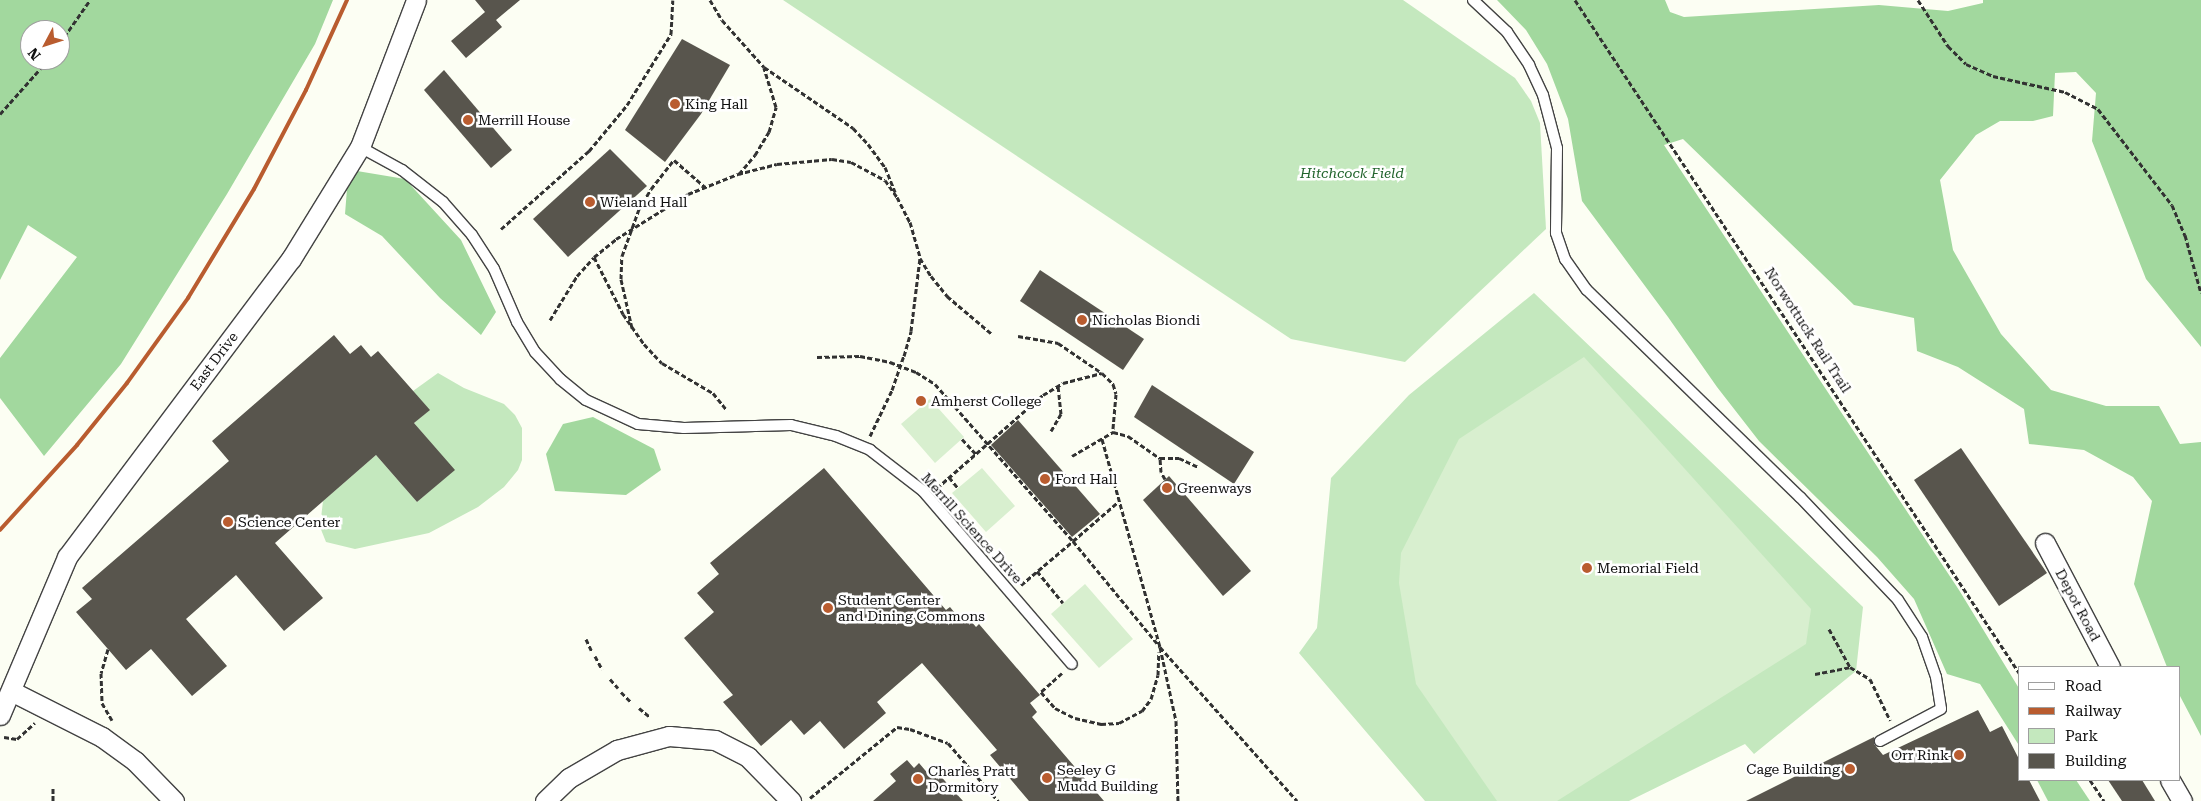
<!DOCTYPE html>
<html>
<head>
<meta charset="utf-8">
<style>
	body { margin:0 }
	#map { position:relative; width:2201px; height:801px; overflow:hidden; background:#fcfef3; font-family:"Roboto Serif",serif }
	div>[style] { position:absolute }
	.green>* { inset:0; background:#c4e8be }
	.forest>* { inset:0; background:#a2d89e }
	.pitch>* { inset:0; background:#d8efcf }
	.building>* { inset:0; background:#58554d }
	.path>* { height:3px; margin-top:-1.5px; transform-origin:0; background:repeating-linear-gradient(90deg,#323232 0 5px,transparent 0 7.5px) }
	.roads { filter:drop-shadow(1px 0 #434343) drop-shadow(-1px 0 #434343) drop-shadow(0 1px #434343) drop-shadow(0 -1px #434343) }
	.lane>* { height:10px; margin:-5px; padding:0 5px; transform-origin:5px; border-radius:5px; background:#fff }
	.street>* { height:19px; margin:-9.5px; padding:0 9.5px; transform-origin:9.5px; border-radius:9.5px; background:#fff }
	.rail>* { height:4px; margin:-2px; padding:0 2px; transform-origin:2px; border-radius:2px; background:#b95c2f }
	.dots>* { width:14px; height:14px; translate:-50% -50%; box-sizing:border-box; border:2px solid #fff; border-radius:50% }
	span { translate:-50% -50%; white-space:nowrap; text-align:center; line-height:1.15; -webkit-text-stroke:5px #fff; paint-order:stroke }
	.poi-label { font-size:14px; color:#101010 }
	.left { translate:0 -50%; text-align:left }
	.right { translate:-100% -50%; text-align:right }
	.park-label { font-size:14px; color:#23652e; font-style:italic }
	.street-label { font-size:14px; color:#101010 }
	.legend { position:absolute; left:2018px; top:666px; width:162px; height:115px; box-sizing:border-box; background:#fff; border:1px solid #9f9f9f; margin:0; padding:6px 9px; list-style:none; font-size:15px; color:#101010 }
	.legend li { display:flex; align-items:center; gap:10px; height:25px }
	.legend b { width:25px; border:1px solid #9f9f9f }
	.north { position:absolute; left:20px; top:20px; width:50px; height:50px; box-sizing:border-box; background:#fff; border:1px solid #9f9f9f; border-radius:50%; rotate:230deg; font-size:14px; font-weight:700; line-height:20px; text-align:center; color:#101010 }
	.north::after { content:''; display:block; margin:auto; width:18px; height:22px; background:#b95c2f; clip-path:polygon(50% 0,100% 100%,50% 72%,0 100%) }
</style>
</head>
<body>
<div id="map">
	<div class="green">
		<i style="clip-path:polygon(783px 0,1403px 0,1515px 78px,1531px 101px,1540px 123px,1546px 229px,1405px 362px,1291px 339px)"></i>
		<i style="clip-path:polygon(1534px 293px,1863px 607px,1856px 671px,1754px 754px,1745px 744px,1629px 801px,1425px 801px,1299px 653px,1317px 628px,1331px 478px,1409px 395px)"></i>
		<i style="clip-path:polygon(438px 373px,464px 388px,504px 404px,515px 415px,522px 428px,522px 460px,518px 470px,504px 487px,478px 507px,429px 533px,355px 549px,326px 542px,320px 527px,323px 501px,376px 455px,417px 502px,454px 470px,414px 423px,429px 410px,413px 391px)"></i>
	</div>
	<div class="forest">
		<i style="clip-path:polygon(evenodd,0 0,333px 0,315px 44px,227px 194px,121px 364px,44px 456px,0 398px,0 358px,77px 257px,28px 225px,0 280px,0 0,30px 30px,60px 30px,60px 60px,30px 60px,30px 30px)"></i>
		<i style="clip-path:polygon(1497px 0,1665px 0,1670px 12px,1684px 17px,1879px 5px,1948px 11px,1983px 3px,1983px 0,2201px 0,2201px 347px,2146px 279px,2092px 141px,2096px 93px,2076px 72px,2055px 73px,2053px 116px,2033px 121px,2000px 121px,1976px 135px,1940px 180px,1953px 250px,2001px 334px,2051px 390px,2106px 406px,2159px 406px,2180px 444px,2201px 442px,2201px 736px,2180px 696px,2180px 667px,2167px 667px,2134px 584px,2152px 501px,2133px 477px,2084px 450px,2029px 444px,2024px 409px,1958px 367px,1917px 351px,1914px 318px,1854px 305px,1683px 139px,1664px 145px,1959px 590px,2020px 690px,2020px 747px,1980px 684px,1947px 674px,1914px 599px,1877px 557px,1759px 441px,1717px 387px,1668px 317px,1582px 201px,1568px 119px,1547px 64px,1526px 30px)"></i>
		<i style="clip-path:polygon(357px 171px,405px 179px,461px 240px,496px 312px,481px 335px,440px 298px,382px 236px,345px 214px,347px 189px)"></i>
		<i style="clip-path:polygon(593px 417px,654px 449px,661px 470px,626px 495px,555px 491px,546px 454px,563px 424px)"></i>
		<i style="clip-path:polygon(2037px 780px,2076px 780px,2090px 801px,2048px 801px)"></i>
	</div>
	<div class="pitch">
		<i style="clip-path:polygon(1584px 357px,1811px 609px,1806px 644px,1557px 801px,1497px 801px,1416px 684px,1399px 583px,1401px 553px,1459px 439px)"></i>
		<i style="clip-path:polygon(930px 399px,964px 437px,935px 463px,901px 424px)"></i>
		<i style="clip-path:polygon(982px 468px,1015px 506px,986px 532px,952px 493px)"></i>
		<i style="clip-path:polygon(1085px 584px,1133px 639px,1099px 668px,1051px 614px)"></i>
	</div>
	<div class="building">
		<i style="clip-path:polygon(475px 0,520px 0,496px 20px,502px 27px,466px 58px,451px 41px,485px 12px)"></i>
		<i style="clip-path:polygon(682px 39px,730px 65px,701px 114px,665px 162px,625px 130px)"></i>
		<i style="clip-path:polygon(444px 70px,512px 150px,491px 168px,424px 90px)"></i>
		<i style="clip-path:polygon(610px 149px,647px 186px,568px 257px,533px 219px)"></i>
		<i style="clip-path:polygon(1040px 270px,1144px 339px,1123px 370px,1020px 301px)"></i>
		<i style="clip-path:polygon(334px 335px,350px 354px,361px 345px,371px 357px,378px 351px,430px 410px,414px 423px,455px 470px,417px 502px,376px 455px,275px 543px,323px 598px,284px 631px,236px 575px,186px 619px,227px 666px,192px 696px,151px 649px,126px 670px,76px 612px,92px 599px,82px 588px,229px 461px,212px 441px)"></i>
		<i style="clip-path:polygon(1152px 385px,1254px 452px,1234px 484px,1134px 417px)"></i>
		<i style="clip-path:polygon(1018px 420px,1100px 514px,1072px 537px,991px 445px)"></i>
		<i style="clip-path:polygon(1961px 448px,2047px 573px,1999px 606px,1914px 480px)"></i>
		<i style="clip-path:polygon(824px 468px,946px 610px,950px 607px,959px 618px,964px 613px,976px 627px,979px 624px,1040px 695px,1030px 703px,1037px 712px,1032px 717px,1104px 801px,1029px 801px,990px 755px,997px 750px,922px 663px,877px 702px,886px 713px,844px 749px,820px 721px,804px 735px,791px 720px,761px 746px,723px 702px,733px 695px,684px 638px,714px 612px,697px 593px,719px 574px,710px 563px)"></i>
		<i style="clip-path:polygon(1169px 476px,1251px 571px,1223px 596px,1143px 500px)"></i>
		<i style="clip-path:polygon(1978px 710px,1990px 732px,2002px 726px,2020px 761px,2020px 780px,2029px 780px,2040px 801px,1746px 801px,1874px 737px,1874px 744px,1883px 755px)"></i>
		<i style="clip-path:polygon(907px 760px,914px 768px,919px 763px,930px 776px,936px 771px,963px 801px,873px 801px,896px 781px,890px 774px)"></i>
		<i style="clip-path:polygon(2108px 780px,2142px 780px,2155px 801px,2122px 801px)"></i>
	</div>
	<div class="path">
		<i style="left:710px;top:0;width:23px;rotate:59deg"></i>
		<i style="left:722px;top:20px;width:63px;rotate:48.2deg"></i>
		<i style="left:764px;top:67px;width:108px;rotate:34.4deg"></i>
		<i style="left:853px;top:128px;width:22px;rotate:47deg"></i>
		<i style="left:868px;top:144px;width:29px;rotate:54deg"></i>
		<i style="left:885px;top:167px;width:27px;rotate:68deg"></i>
		<i style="left:1575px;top:0;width:808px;rotate:56.57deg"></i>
		<i style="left:1918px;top:0;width:55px;rotate:56.9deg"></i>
		<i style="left:1948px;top:46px;width:25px;rotate:45deg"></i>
		<i style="left:1966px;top:64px;width:30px;rotate:24deg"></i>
		<i style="left:1993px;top:76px;width:74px;rotate:12.5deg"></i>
		<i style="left:2065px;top:92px;width:37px;rotate:27deg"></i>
		<i style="left:2098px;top:109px;width:121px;rotate:52.4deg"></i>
		<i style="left:2172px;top:205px;width:33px;rotate:67deg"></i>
		<i style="left:2185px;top:235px;width:60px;rotate:74.6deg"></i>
		<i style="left:60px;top:43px;width:52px;rotate:-55.1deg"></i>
		<i style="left:0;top:114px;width:72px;rotate:-48.4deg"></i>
		<i style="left:739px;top:174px;width:25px;rotate:-50deg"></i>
		<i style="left:755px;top:155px;width:27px;rotate:-59deg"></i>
		<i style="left:769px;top:132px;width:26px;rotate:-74deg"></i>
		<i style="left:776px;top:107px;width:41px;rotate:-107.1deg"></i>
		<i style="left:501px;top:229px;width:118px;rotate:-41.6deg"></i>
		<i style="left:589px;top:151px;width:60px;rotate:-50.4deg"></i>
		<i style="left:627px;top:105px;width:84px;rotate:-58.2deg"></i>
		<i style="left:671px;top:34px;width:34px;rotate:-87deg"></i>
		<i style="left:594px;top:257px;width:64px;rotate:63deg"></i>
		<i style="left:623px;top:314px;width:37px;rotate:55deg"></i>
		<i style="left:644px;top:344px;width:26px;rotate:47deg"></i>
		<i style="left:662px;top:363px;width:59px;rotate:30.5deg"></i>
		<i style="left:713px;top:393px;width:22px;rotate:51deg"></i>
		<i style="left:550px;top:320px;width:52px;rotate:-58.5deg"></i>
		<i style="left:577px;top:276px;width:25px;rotate:-48deg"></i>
		<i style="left:594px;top:257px;width:28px;rotate:-39deg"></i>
		<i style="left:616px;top:239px;width:85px;rotate:-32deg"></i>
		<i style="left:688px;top:194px;width:54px;rotate:-21.8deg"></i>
		<i style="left:738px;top:174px;width:40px;rotate:-14.4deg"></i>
		<i style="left:777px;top:164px;width:55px;rotate:-5.2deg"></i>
		<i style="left:832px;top:159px;width:19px;rotate:9deg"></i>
		<i style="left:851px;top:162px;width:38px;rotate:28deg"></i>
		<i style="left:885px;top:180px;width:21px;rotate:55deg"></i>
		<i style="left:897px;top:197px;width:28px;rotate:63deg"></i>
		<i style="left:910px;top:222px;width:37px;rotate:74deg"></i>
		<i style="left:920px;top:258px;width:21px;rotate:59deg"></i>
		<i style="left:931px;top:276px;width:26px;rotate:51deg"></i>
		<i style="left:947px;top:296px;width:59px;rotate:40.2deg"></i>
		<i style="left:632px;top:328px;width:50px;rotate:-102.7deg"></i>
		<i style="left:621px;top:279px;width:23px;rotate:-88deg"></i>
		<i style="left:622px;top:256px;width:50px;rotate:-70.1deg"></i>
		<i style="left:639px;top:209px;width:23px;rotate:-59deg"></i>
		<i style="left:651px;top:189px;width:37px;rotate:-52deg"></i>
		<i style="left:674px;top:160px;width:41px;rotate:41.1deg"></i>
		<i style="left:1018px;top:336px;width:41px;rotate:9.9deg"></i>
		<i style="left:1058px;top:343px;width:53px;rotate:34.3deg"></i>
		<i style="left:1102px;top:373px;width:16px;rotate:45deg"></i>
		<i style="left:1113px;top:384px;width:10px;rotate:73deg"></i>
		<i style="left:1116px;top:394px;width:38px;rotate:95deg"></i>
		<i style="left:817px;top:357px;width:43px;rotate:-1.3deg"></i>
		<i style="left:860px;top:356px;width:31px;rotate:11deg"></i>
		<i style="left:890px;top:362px;width:28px;rotate:21deg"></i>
		<i style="left:916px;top:372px;width:22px;rotate:32deg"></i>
		<i style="left:935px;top:384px;width:209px;rotate:48.7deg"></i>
		<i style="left:1073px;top:541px;width:60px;rotate:-40.9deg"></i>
		<i style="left:1051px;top:431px;width:20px;rotate:-60deg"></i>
		<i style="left:1061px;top:414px;width:28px;rotate:-96deg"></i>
		<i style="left:870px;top:436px;width:51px;rotate:-64.4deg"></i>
		<i style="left:892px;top:390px;width:36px;rotate:-71deg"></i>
		<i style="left:904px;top:356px;width:26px;rotate:-74deg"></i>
		<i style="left:911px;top:331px;width:74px;rotate:-83deg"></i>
		<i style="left:962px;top:439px;width:21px;rotate:47deg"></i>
		<i style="left:1102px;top:439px;width:216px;rotate:74.4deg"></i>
		<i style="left:1160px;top:647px;width:76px;rotate:77.8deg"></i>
		<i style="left:1176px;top:721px;width:80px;rotate:88.6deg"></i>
		<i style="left:1072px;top:456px;width:48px;rotate:-30.3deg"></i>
		<i style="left:1113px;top:432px;width:16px;rotate:15deg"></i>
		<i style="left:1128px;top:436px;width:39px;rotate:35deg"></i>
		<i style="left:949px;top:477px;width:14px;rotate:51deg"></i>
		<i style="left:1165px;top:479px;width:8px;rotate:-120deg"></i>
		<i style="left:1161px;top:472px;width:14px;rotate:-94deg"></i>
		<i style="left:1160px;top:458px;width:19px"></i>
		<i style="left:1179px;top:458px;width:21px;rotate:25deg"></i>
		<i style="left:937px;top:488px;width:141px;rotate:-41.3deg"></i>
		<i style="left:1043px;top:395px;width:23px;rotate:-31deg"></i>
		<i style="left:1063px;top:383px;width:40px;rotate:-14.4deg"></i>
		<i style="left:1037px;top:571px;width:41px;rotate:50.9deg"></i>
		<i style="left:1021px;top:585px;width:68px;rotate:-40.2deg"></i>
		<i style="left:1073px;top:541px;width:137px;rotate:50.6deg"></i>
		<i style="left:1160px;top:647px;width:206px;rotate:48.3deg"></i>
		<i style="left:1829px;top:629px;width:43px;rotate:61.1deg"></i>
		<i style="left:586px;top:639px;width:14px;rotate:65deg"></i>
		<i style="left:108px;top:649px;width:25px;rotate:106deg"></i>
		<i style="left:101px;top:673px;width:30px;rotate:88deg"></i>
		<i style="left:102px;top:703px;width:20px;rotate:60deg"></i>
		<i style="left:595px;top:656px;width:15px;rotate:62deg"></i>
		<i style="left:1062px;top:673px;width:28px;rotate:138deg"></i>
		<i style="left:1041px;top:692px;width:21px;rotate:49deg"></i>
		<i style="left:1055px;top:708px;width:22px;rotate:27deg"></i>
		<i style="left:1075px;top:718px;width:27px;rotate:13deg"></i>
		<i style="left:1101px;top:724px;width:18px;rotate:-3deg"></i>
		<i style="left:1119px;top:723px;width:26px;rotate:-28deg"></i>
		<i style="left:1142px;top:711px;width:15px;rotate:-53deg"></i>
		<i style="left:1151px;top:699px;width:25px;rotate:-74deg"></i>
		<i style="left:1158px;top:675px;width:23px;rotate:-88deg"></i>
		<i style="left:1815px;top:674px;width:36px;rotate:-11deg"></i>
		<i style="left:1850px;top:667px;width:23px;rotate:31deg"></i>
		<i style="left:1870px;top:679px;width:46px;rotate:64deg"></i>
		<i style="left:610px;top:679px;width:12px;rotate:48deg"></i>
		<i style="left:621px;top:692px;width:13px;rotate:45deg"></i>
		<i style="left:639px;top:708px;width:14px;rotate:39deg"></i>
		<i style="left:4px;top:737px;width:13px;rotate:9deg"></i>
		<i style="left:17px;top:739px;width:24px;rotate:-42deg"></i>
		<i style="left:2090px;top:780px;width:25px;rotate:56deg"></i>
		<i style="left:810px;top:798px;width:112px;rotate:-39.2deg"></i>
		<i style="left:897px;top:727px;width:13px;rotate:9deg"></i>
		<i style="left:910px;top:729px;width:40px;rotate:20.2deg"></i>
		<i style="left:948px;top:743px;width:77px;rotate:49.2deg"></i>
		<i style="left:53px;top:801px;width:13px;rotate:-90deg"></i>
	</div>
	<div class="roads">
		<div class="lane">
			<i style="left:1473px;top:0;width:47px;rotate:43.3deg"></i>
			<i style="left:1507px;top:32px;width:40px;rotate:56deg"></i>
			<i style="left:1529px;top:65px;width:33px;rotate:65deg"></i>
			<i style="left:1543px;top:95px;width:55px;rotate:75.2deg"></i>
			<i style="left:1557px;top:148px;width:85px;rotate:90.7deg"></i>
			<i style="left:1556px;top:233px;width:28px;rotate:71deg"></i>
			<i style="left:1565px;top:259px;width:38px;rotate:55deg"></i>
			<i style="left:1587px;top:290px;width:297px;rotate:44.2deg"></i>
			<i style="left:1800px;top:497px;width:142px;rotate:46.4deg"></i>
			<i style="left:1898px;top:600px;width:44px;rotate:57deg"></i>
			<i style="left:1922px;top:637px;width:42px;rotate:70.7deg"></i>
			<i style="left:1936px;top:677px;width:32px;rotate:81deg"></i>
			<i style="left:1941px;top:709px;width:69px;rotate:152.3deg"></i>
			<i style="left:360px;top:147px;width:48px;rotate:28.7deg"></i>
			<i style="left:402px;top:170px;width:52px;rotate:38deg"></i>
			<i style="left:443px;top:202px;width:44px;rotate:48.7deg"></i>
			<i style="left:472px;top:235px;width:40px;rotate:57.1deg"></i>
			<i style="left:494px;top:269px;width:58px;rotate:66.5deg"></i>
			<i style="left:517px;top:322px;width:35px;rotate:59deg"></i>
			<i style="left:535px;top:352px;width:37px;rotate:47deg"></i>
			<i style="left:560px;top:379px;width:33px;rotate:39deg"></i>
			<i style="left:586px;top:400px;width:57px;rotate:24.8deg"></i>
			<i style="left:638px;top:424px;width:46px;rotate:5deg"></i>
			<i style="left:684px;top:428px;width:107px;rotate:-1.6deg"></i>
			<i style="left:791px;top:425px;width:46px;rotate:13.7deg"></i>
			<i style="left:836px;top:436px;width:37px;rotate:22deg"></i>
			<i style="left:870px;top:450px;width:67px;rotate:37.7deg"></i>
			<i style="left:923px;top:491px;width:228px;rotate:49.3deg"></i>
		</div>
		<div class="street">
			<i style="left:2045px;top:543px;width:140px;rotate:62.3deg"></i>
			<i style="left:11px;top:691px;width:102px;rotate:26.8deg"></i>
			<i style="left:102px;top:737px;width:41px;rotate:36deg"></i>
			<i style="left:135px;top:761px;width:56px;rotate:45.7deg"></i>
			<i style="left:0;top:715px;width:172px;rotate:-67deg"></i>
			<i style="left:67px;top:557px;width:373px;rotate:-53.1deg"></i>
			<i style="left:291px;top:259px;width:132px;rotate:-58.4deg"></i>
			<i style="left:360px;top:147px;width:157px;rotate:-69.1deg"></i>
			<i style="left:2170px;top:780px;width:24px;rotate:60deg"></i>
			<i style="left:545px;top:801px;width:33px;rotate:-44deg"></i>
			<i style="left:569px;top:778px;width:56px;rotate:-30.3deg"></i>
			<i style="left:617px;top:750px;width:54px;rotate:-15.1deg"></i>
			<i style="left:669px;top:736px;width:46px;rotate:5deg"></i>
			<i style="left:715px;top:740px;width:37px;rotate:27deg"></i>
			<i style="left:748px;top:757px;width:62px;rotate:45.7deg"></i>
		</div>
	</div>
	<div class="rail">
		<i style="left:0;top:530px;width:115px;rotate:-47.8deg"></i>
		<i style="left:77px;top:445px;width:80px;rotate:-51.1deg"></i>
		<i style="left:127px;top:383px;width:105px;rotate:-54.3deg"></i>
		<i style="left:188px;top:298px;width:127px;rotate:-58.8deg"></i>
		<i style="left:254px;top:189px;width:112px;rotate:-62.3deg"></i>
		<i style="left:306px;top:90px;width:99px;rotate:-65.5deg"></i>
	</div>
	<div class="dots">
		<i style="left:675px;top:104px;background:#b95c2f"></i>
		<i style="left:468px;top:120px;background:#b95c2f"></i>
		<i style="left:590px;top:202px;background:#b95c2f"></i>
		<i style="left:1082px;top:320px;background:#b95c2f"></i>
		<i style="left:921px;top:401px;background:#b95c2f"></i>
		<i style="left:1045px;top:479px;background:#b95c2f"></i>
		<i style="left:1167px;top:488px;background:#b95c2f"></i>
		<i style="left:228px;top:522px;background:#b95c2f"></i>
		<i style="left:1587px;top:568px;background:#b95c2f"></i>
		<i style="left:828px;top:608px;background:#b95c2f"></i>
		<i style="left:1959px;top:755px;background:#b95c2f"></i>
		<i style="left:1850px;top:769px;background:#b95c2f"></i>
		<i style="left:1047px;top:778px;background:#b95c2f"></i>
		<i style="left:918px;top:779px;background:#b95c2f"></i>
	</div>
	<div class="poi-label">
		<span class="left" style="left:685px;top:104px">King Hall</span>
		<span class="left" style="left:478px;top:120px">Merrill House</span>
		<span class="left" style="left:600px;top:202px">Wieland Hall</span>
		<span class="left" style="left:1092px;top:320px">Nicholas Biondi</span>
		<span class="left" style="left:931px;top:401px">Amherst College</span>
		<span class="left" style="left:1055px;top:479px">Ford Hall</span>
		<span class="left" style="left:1177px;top:488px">Greenways</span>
		<span class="left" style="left:238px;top:522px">Science Center</span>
		<span class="left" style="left:1597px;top:568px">Memorial Field</span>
		<span class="left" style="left:838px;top:608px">Student Center<br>and Dining Commons</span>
		<span class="right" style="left:1949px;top:755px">Orr Rink</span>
		<span class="right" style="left:1840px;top:769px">Cage Building</span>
		<span class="left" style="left:1057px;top:778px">Seeley G<br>Mudd Building</span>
		<span class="left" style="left:928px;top:779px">Charles Pratt<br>Dormitory</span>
	</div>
	<div class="park-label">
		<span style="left:1352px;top:173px">Hitchcock Field</span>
	</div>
	<div class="street-label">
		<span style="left:1808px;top:330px;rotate:57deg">Norwottuck Rail Trail</span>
		<span style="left:214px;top:361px;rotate:-53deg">East Drive</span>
		<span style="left:972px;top:528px;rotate:48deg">Merrill Science Drive</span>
		<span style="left:2078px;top:605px;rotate:62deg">Depot Road</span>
	</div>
	<ul class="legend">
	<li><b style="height:6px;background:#fff"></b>Road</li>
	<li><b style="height:6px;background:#b95c2f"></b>Railway</li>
	<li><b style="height:14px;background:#c4e8be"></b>Park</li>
	<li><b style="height:14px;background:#58554d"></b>Building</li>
	</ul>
	<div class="north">N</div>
</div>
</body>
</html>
